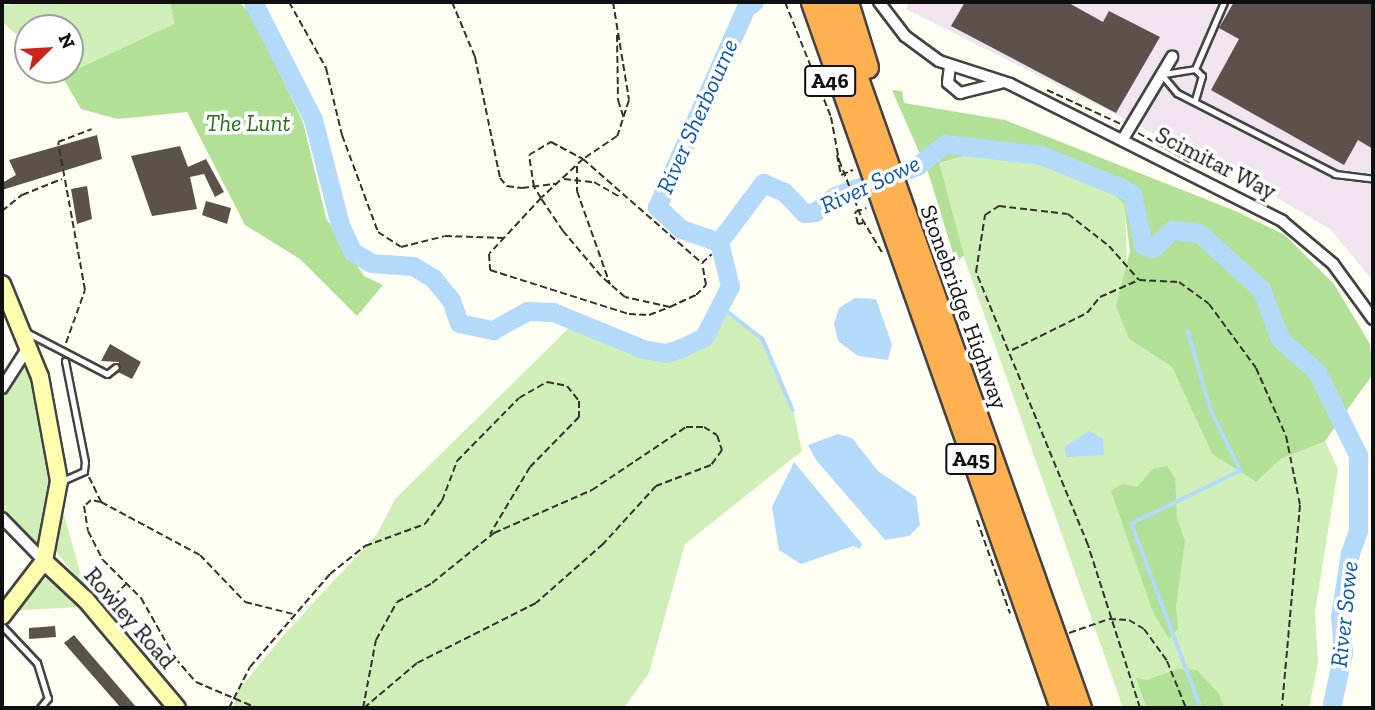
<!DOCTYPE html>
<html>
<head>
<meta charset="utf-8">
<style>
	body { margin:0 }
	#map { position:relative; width:1375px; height:710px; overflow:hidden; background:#fffef3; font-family:"Zilla Slab",serif }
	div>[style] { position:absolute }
	.industrial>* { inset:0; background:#efe4ef }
	.green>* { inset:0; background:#cfeeb8 }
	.forest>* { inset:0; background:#b1e096 }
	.water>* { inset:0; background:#b3d9fb }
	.stream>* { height:3.5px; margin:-1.75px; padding:0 1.75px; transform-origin:1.75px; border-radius:1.75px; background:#b3d9fb }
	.river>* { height:19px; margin:-9.5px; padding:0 9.5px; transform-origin:9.5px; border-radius:9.5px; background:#b3d9fb }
	.building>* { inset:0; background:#5a524b }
	.path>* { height:2px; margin-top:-1px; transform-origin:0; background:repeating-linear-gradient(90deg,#323232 0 7px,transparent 0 10.5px) }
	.roads { filter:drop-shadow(2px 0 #434343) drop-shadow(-2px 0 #434343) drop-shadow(0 2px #434343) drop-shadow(0 -2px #434343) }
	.lane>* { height:5px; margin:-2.5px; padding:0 2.5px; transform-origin:2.5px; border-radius:2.5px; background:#fff }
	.street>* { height:10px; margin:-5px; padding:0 5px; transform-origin:5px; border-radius:5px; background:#fff }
	.secondary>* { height:16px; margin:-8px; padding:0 8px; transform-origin:8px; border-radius:8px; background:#fffeae }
	.highway>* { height:21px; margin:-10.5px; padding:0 10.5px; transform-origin:10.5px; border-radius:10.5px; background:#ffb151 }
	.path-bridge>* { height:2px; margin-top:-1px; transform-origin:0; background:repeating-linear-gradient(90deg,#323232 0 7px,transparent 0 10.5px) }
	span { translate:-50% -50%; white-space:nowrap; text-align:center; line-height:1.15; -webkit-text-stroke:7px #fff; paint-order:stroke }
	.shield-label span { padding:2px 5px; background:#fff; border:2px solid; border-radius:5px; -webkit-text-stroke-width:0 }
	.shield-label { font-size:21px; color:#101010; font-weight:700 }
	.park-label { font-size:23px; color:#236f19; font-style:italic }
	.street-label { font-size:23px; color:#101010 }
	.water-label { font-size:24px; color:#0d59ae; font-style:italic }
	.frame { position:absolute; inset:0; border:4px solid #101010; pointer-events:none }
	.north { position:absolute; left:14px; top:14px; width:70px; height:70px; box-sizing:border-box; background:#fff; border:2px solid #9f9f9f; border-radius:50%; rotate:66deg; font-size:19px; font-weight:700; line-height:28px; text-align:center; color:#101010 }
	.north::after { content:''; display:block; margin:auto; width:24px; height:32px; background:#cd231b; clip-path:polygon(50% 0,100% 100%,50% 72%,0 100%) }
</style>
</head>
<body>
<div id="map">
	<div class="industrial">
		<i style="clip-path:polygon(908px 2px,1373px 2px,1373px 281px,1330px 229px,1250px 182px,906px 9px)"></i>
	</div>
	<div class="green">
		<i style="clip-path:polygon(23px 2px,170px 2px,174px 24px,62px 76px,55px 70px,70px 70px,70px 28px,28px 28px,28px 45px,2px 22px,2px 6px)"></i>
		<i style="clip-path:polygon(968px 155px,1040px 161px,1110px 191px,1125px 205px,1129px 339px,1172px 367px,1212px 454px,1256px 482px,1281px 459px,1325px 441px,1338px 469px,1315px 612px,1318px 663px,1309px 708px,1123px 708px,953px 226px,939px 163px)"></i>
		<i style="clip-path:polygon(720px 306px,763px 339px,793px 410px,802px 451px,685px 544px,649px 673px,624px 708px,233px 708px,237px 692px,282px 637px,377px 534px,395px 499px,573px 324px,666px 353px,704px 337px)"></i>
		<i style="clip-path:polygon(26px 362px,52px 474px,51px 507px,37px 548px,2px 511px,2px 396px)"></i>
		<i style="clip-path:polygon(62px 508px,82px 579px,94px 595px,91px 597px,56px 551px)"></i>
		<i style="clip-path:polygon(47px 579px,80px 607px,6px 611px,35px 584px)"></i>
	</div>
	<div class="forest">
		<i style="clip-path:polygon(170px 2px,239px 2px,251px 14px,303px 122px,326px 218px,364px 276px,383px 285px,357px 316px,300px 259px,245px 225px,187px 112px,117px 119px,81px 109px,62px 76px,174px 24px)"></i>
		<i style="clip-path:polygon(892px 90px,902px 91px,904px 103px,1005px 120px,1238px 212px,1285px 235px,1334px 284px,1370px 344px,1373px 374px,1325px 441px,1281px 459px,1256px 482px,1212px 454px,1172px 367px,1129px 339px,1116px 306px,1130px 251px,1124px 204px,1110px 191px,1040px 161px,968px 155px,939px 163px,964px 255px,956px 263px,929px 175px)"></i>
		<i style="clip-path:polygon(1167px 466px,1175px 478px,1177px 518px,1185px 541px,1176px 606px,1178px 629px,1169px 639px,1153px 612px,1111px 491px,1122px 484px,1137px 487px,1153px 469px)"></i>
		<i style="clip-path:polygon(1178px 669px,1197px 670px,1219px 694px,1224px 708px,1147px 708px,1136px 678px,1147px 680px)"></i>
	</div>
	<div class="water">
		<i style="clip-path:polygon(855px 298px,876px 299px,892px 345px,888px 360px,858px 356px,838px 341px,834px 324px,839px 308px)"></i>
		<i style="clip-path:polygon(1089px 431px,1103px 439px,1104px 455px,1067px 457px,1064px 447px)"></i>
		<i style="clip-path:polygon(838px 434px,852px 438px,878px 471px,916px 497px,920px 525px,909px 536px,885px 540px,816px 460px,808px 445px)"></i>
		<i style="clip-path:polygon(794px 462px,862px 544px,860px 549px,853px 546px,801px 564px,779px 550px,772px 507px)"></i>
	</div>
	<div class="stream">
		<i style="left:720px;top:306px;width:54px;rotate:37.5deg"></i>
		<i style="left:763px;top:339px;width:77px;rotate:67.1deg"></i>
		<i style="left:1188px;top:331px;width:82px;rotate:73.8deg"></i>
		<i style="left:1211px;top:410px;width:68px;rotate:63.8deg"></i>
		<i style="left:1241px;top:471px;width:121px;rotate:154.1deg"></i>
		<i style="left:1132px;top:524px;width:197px;rotate:69.4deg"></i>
	</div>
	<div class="river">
		<i style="left:253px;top:2px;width:131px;rotate:62.9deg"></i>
		<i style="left:313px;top:119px;width:109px;rotate:75.7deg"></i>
		<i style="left:340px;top:225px;width:29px;rotate:65deg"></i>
		<i style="left:352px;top:251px;width:22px;rotate:32deg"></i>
		<i style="left:371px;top:263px;width:42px;rotate:4.1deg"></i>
		<i style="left:413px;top:266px;width:23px;rotate:31deg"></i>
		<i style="left:433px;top:278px;width:28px;rotate:51deg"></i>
		<i style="left:451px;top:300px;width:24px;rotate:71deg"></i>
		<i style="left:459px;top:323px;width:35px;rotate:12deg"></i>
		<i style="left:493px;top:330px;width:39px;rotate:-29deg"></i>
		<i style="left:527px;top:311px;width:26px;rotate:2deg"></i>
		<i style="left:553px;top:312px;width:97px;rotate:22.3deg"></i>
		<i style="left:643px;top:349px;width:23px;rotate:10deg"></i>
		<i style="left:666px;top:353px;width:18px;rotate:-19deg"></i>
		<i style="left:683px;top:347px;width:23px;rotate:-25deg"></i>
		<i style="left:704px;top:337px;width:57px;rotate:-63deg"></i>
		<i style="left:730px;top:286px;width:45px;rotate:-104deg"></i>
		<i style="left:719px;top:242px;width:74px;rotate:-53.3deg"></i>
		<i style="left:763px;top:183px;width:23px;rotate:23deg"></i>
		<i style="left:784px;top:192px;width:29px;rotate:46deg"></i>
		<i style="left:804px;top:213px;width:11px;rotate:-5deg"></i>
		<i style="left:815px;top:212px;width:26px;rotate:-39deg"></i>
		<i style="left:835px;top:196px;width:87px;rotate:-20.1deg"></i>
		<i style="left:917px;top:166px;width:36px;rotate:-38deg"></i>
		<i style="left:945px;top:144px;width:97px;rotate:6.5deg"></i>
		<i style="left:1041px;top:155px;width:82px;rotate:22.2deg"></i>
		<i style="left:1117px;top:186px;width:17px;rotate:28deg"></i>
		<i style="left:1132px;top:194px;width:52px;rotate:77.8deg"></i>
		<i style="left:1143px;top:245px;width:10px;rotate:17deg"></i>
		<i style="left:1153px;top:248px;width:26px;rotate:-43deg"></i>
		<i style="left:1172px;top:230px;width:27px;rotate:6deg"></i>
		<i style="left:1199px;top:233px;width:84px;rotate:42.1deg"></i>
		<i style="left:1261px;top:289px;width:53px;rotate:69.2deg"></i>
		<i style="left:1280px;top:339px;width:50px;rotate:41.7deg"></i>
		<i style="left:1317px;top:372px;width:93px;rotate:63.7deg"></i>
		<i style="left:1358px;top:455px;width:76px;rotate:90deg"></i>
		<i style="left:1358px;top:531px;width:23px;rotate:110deg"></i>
		<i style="left:1350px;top:553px;width:64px;rotate:99deg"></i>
		<i style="left:1340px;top:616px;width:37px;rotate:85deg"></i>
		<i style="left:1343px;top:653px;width:56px;rotate:102.3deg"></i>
		<i style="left:719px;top:242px;width:40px;rotate:-161.1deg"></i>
		<i style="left:681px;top:229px;width:33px;rotate:-137deg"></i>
		<i style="left:657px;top:207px;width:219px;rotate:-66deg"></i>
		<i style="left:746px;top:7px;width:9px;rotate:-32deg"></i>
	</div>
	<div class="building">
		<i style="clip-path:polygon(965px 2px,1067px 2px,1103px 22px,1109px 11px,1160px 37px,1116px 113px,951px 26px)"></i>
		<i style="clip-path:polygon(1234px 2px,1373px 2px,1373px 149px,1358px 140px,1344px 165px,1211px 90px,1239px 39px,1219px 28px)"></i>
		<i style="clip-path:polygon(97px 135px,102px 159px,2px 190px,2px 183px,16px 175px,9px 160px)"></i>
		<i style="clip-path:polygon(180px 146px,188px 167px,206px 159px,224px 192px,215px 197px,204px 174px,190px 177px,197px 209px,152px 216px,131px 156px)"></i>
		<i style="clip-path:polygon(87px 186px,92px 219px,77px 224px,71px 189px)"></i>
		<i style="clip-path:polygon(206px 201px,231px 208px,227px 224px,202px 215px)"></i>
		<i style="clip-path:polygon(110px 344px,141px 362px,132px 379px,118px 372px,119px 362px,101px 361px)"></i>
		<i style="clip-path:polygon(55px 626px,56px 637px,29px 639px,29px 628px)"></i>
		<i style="clip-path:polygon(74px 635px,85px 648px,137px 708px,121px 708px,85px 667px,64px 643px)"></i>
	</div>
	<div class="path">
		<i style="left:289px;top:2px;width:76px;rotate:60.7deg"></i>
		<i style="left:326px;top:68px;width:69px;rotate:76.6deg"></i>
		<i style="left:342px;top:135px;width:103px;rotate:69.6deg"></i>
		<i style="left:378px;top:232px;width:27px;rotate:33deg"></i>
		<i style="left:401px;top:247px;width:45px;rotate:-14deg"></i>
		<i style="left:445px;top:236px;width:60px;rotate:1.9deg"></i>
		<i style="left:452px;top:2px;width:60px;rotate:67.3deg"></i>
		<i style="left:475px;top:57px;width:124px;rotate:78.3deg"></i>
		<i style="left:500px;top:178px;width:11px;rotate:49deg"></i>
		<i style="left:507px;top:186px;width:15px;rotate:8deg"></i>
		<i style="left:522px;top:188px;width:34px;rotate:-7deg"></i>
		<i style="left:613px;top:2px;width:99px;rotate:80.7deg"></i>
		<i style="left:629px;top:100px;width:38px;rotate:108deg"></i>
		<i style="left:617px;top:136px;width:41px;rotate:145.9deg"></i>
		<i style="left:583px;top:159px;width:158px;rotate:41.2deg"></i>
		<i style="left:702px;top:263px;width:13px;rotate:-42deg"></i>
		<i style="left:785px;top:2px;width:124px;rotate:68.2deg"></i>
		<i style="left:831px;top:117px;width:44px;rotate:79.5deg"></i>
		<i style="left:617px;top:35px;width:65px;rotate:89.1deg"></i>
		<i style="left:618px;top:100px;width:20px;rotate:72deg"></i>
		<i style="left:1047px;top:90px;width:81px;rotate:24.7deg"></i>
		<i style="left:1138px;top:133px;width:61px;rotate:29.5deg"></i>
		<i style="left:837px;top:155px;width:20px;rotate:79deg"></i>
		<i style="left:841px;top:175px;width:13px;rotate:-23deg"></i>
		<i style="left:577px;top:166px;width:25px;rotate:90deg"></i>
		<i style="left:577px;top:191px;width:99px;rotate:70.5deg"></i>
		<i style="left:564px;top:179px;width:30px;rotate:6deg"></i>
		<i style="left:594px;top:182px;width:30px;rotate:30deg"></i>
		<i style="left:2px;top:211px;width:26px;rotate:-39deg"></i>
		<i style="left:22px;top:195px;width:43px;rotate:-21.8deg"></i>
		<i style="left:862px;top:219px;width:41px;rotate:59deg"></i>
		<i style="left:863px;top:223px;width:5px;rotate:169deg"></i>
		<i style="left:858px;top:224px;width:12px;rotate:-104deg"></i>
		<i style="left:855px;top:212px;width:12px;rotate:-20deg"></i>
		<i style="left:670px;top:307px;width:46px;rotate:-167.5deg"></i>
		<i style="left:625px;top:297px;width:32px;rotate:-139deg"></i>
		<i style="left:601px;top:276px;width:59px;rotate:-130.2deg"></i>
		<i style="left:563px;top:231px;width:40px;rotate:-124deg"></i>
		<i style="left:541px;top:198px;width:13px;rotate:-122deg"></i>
		<i style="left:534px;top:187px;width:32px;rotate:-99deg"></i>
		<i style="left:529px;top:155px;width:26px;rotate:-31deg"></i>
		<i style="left:551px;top:142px;width:36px;rotate:28deg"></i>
		<i style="left:583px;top:159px;width:57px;rotate:137.1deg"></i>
		<i style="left:541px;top:198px;width:76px;rotate:132.9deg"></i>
		<i style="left:489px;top:254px;width:16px;rotate:86deg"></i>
		<i style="left:490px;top:270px;width:146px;rotate:17.6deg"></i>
		<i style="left:629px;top:314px;width:20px;rotate:3deg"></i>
		<i style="left:649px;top:315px;width:22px;rotate:-21deg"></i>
		<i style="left:670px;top:307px;width:29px;rotate:-25deg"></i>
		<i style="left:696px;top:295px;width:14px;rotate:-45deg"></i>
		<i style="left:706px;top:285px;width:22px;rotate:-100deg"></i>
		<i style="left:66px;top:343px;width:56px;rotate:-70.3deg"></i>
		<i style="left:85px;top:290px;width:150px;rotate:-100.3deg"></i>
		<i style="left:58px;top:142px;width:36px;rotate:-21deg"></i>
		<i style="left:1012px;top:350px;width:84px;rotate:-26.3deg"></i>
		<i style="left:1087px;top:313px;width:21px;rotate:-51deg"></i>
		<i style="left:1100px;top:297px;width:43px;rotate:-23.6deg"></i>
		<i style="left:89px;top:477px;width:28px;rotate:64deg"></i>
		<i style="left:101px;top:502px;width:112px;rotate:28.2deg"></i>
		<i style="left:200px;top:555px;width:65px;rotate:46.2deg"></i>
		<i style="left:245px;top:602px;width:49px;rotate:14deg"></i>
		<i style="left:101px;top:502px;width:10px;rotate:-169deg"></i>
		<i style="left:91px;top:500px;width:9px;rotate:139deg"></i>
		<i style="left:84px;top:506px;width:25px;rotate:81deg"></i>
		<i style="left:88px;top:531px;width:33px;rotate:63deg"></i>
		<i style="left:103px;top:560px;width:54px;rotate:45deg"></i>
		<i style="left:141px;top:598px;width:69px;rotate:60.5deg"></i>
		<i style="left:175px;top:658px;width:32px;rotate:49deg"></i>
		<i style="left:196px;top:682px;width:66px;rotate:23.1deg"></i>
		<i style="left:977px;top:520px;width:99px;rotate:70.5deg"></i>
		<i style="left:107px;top:603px;width:27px;rotate:-45deg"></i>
		<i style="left:1069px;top:633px;width:42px;rotate:-19.3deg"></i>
		<i style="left:1109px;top:619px;width:20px;rotate:3deg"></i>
		<i style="left:1129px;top:620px;width:17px;rotate:31deg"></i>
		<i style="left:1144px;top:629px;width:39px;rotate:54deg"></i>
		<i style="left:1167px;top:661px;width:51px;rotate:68deg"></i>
		<i style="left:229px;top:708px;width:46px;rotate:-62.9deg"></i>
		<i style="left:250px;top:667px;width:123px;rotate:-49.3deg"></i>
		<i style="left:330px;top:574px;width:45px;rotate:-38.7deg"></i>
		<i style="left:365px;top:546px;width:64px;rotate:-20.1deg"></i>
		<i style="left:425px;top:524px;width:29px;rotate:-54deg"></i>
		<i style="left:442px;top:501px;width:43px;rotate:-69.4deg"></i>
		<i style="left:457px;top:461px;width:88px;rotate:-45.5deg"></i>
		<i style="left:519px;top:398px;width:32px;rotate:-30deg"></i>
		<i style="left:547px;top:382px;width:20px;rotate:11deg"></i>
		<i style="left:567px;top:386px;width:19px;rotate:51deg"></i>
		<i style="left:579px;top:401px;width:16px;rotate:90deg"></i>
		<i style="left:579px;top:417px;width:70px;rotate:134.4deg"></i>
		<i style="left:530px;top:467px;width:78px;rotate:120.8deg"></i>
		<i style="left:363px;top:708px;width:69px;rotate:-79.2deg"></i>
		<i style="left:376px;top:640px;width:43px;rotate:-61.1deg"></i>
		<i style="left:397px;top:602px;width:40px;rotate:-28deg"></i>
		<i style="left:432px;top:583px;width:80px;rotate:-38.9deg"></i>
		<i style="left:494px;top:533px;width:107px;rotate:-23.7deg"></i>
		<i style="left:592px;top:490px;width:113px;rotate:-33.8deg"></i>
		<i style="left:686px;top:427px;width:18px"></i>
		<i style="left:704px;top:427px;width:15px;rotate:32deg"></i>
		<i style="left:717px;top:435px;width:16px;rotate:72deg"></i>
		<i style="left:722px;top:450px;width:19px;rotate:126deg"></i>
		<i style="left:711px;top:465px;width:59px;rotate:159.1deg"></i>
		<i style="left:656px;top:486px;width:79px;rotate:132.4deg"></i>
		<i style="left:603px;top:544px;width:89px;rotate:138.6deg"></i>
		<i style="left:536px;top:603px;width:133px;rotate:153.2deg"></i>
		<i style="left:417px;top:663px;width:70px;rotate:139.7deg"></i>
		<i style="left:1140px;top:708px;width:171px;rotate:-107.7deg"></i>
		<i style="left:1088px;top:545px;width:295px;rotate:-112.3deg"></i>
		<i style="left:976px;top:272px;width:58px;rotate:-81deg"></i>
		<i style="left:985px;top:215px;width:17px;rotate:-33deg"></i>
		<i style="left:999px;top:206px;width:69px;rotate:6.6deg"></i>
		<i style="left:1068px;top:214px;width:52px;rotate:38deg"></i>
		<i style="left:1109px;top:246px;width:45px;rotate:48.6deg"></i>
		<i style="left:1139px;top:280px;width:40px;rotate:2.9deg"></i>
		<i style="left:1179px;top:282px;width:37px;rotate:36deg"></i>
		<i style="left:1209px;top:304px;width:79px;rotate:53.7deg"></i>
		<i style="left:1256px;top:368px;width:74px;rotate:66.2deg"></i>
		<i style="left:1286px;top:436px;width:70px;rotate:78.5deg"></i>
		<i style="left:1300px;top:505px;width:204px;rotate:95.1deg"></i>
	</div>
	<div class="roads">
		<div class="lane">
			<i style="left:1161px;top:74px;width:25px;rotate:50deg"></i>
			<i style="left:1177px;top:93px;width:178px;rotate:27.1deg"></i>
			<i style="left:1335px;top:174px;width:38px;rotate:7deg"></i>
			<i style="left:1164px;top:74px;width:31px;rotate:-9deg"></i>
			<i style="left:1195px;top:69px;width:73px;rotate:-66.6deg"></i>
			<i style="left:1195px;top:100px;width:25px;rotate:-74deg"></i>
			<i style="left:1202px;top:76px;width:10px;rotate:-135deg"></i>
			<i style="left:28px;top:333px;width:89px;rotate:27.4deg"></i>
			<i style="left:107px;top:374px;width:11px;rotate:-38deg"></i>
			<i style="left:62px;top:481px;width:24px;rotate:-24deg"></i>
			<i style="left:84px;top:471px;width:9px;rotate:-84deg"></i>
			<i style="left:85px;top:462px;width:103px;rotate:-101.2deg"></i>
			<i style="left:2px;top:626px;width:51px;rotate:46.6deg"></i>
			<i style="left:37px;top:663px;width:37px;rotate:73deg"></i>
			<i style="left:48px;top:698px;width:13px;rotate:129deg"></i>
		</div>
		<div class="street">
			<i style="left:879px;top:2px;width:43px;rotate:52.6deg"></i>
			<i style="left:905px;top:36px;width:42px;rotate:36.3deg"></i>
			<i style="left:939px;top:61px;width:75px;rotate:17.9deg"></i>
			<i style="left:1010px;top:84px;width:305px;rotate:26.7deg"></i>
			<i style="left:1282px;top:221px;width:67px;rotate:40.1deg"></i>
			<i style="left:1333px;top:264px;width:68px;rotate:54deg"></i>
			<i style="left:950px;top:66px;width:17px;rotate:97deg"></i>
			<i style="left:948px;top:83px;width:16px;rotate:40deg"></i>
			<i style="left:960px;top:93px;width:41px;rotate:-14deg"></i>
			<i style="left:1123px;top:139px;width:96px;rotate:-59.1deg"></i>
			<i style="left:2px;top:388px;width:50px;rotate:-57.3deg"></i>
			<i style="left:2px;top:518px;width:60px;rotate:45.7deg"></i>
		</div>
		<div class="secondary">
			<i style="left:2px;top:284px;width:100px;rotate:67.8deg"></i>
			<i style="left:40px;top:377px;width:106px;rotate:79.6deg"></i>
			<i style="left:59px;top:481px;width:81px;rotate:100.6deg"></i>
			<i style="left:44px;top:561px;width:69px;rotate:127.4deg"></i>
			<i style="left:44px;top:561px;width:57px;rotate:42.9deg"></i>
			<i style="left:86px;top:600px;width:141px;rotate:49.9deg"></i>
		</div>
		<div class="highway">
			<i style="left:812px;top:2px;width:749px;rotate:70.57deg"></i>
			<i style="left:830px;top:2px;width:749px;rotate:70.5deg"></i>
			<i style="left:847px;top:2px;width:68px;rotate:72.9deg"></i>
		</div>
	</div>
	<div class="path-bridge">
		<i style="left:839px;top:160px;width:63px;rotate:68.7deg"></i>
	</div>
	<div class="shield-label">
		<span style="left:830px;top:81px">A46</span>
		<span style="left:971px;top:459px">A45</span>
	</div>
	<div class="park-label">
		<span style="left:248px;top:123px">The Lunt</span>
	</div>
	<div class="street-label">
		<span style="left:1216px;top:163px;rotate:27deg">Scimitar Way</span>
		<span style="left:964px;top:307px;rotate:70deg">Stonebridge Highway</span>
		<span style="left:130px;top:618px;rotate:49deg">Rowley Road</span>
	</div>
	<div class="water-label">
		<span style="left:697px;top:116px;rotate:-66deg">River Sherbourne</span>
		<span style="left:870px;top:184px;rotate:-25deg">River Sowe</span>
		<span style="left:1344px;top:614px;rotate:-84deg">River Sowe</span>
	</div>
	<div class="frame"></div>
	<div class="north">N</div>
</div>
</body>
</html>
